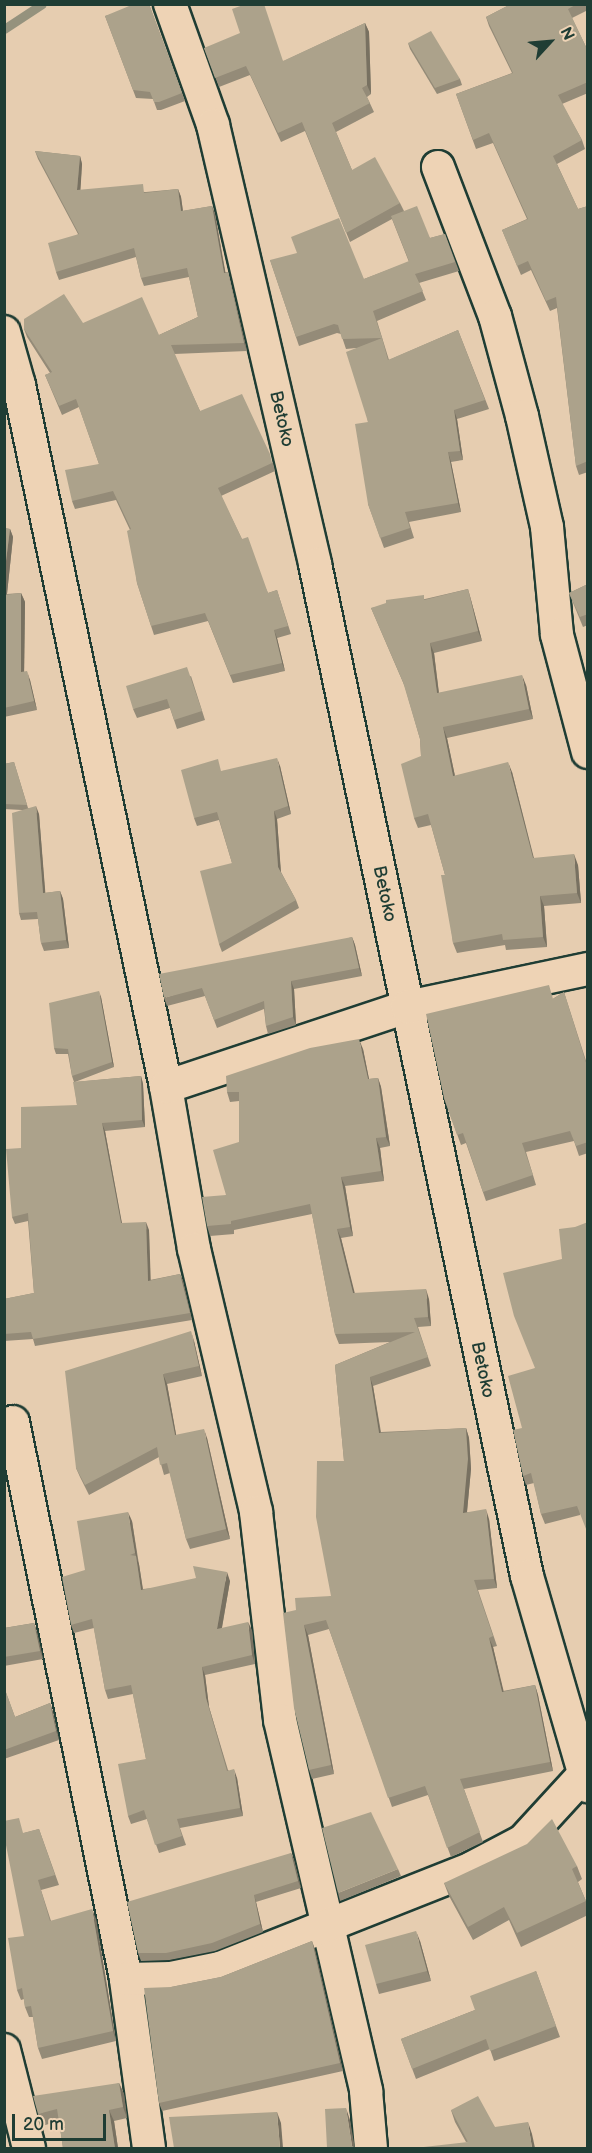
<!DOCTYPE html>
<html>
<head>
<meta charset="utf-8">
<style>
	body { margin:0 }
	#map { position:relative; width:592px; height:2153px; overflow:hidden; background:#e6cdb0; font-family:"Balsamiq Sans",sans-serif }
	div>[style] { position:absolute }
	.stream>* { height:9px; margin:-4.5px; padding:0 4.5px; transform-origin:4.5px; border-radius:4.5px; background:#95927d }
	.roads { filter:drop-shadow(2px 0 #1f3d34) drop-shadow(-2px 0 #1f3d34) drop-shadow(0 2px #1f3d34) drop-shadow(0 -2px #1f3d34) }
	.street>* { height:32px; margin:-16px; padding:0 16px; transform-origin:16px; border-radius:16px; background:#eed3b5 }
	.wall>* { inset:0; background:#948b78 }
	.shaded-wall>* { inset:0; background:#787161 }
	.building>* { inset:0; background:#aca28b }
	span { translate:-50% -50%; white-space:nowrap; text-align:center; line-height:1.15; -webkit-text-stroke:5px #eed3b5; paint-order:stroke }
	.street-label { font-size:18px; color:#1f3d34 }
	.frame { position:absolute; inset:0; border:6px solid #1f3d34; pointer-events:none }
	.north { position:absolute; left:520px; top:12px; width:60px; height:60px; -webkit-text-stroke:4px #eed3b5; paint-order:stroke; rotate:64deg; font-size:16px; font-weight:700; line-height:24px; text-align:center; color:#1f3d34 }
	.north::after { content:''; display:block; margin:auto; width:21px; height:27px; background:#1f3d34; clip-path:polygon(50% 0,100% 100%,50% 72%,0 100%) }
	.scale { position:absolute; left:12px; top:2114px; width:94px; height:27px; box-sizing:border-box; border:3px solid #1f3d34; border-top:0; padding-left:8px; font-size:18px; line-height:21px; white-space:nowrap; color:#1f3d34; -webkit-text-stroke:4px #eed3b5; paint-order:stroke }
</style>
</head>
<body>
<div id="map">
	<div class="stream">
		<i style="left:4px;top:29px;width:45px;rotate:-33.3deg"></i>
	</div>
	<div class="roads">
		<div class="street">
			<i style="left:170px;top:4px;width:128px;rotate:70.4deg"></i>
			<i style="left:213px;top:125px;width:451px;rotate:76.9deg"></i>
			<i style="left:315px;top:564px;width:1034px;rotate:78.17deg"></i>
			<i style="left:527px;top:1576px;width:219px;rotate:73.8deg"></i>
			<i style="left:438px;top:167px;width:160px;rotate:69.1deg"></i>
			<i style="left:495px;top:316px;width:104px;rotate:74.9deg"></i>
			<i style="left:522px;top:416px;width:114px;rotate:77.3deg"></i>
			<i style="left:547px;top:527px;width:108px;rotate:84.7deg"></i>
			<i style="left:557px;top:635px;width:121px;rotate:75.2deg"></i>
			<i style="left:4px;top:332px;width:55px;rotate:74.2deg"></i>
			<i style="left:19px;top:385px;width:717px;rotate:78.17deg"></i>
			<i style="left:166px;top:1087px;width:164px;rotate:80.2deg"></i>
			<i style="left:194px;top:1249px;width:270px;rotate:76.7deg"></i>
			<i style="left:256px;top:1512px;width:209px;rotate:83.4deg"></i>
			<i style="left:280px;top:1720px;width:381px;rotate:76.9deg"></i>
			<i style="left:366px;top:2091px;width:57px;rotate:85deg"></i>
			<i style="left:166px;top:1087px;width:254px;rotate:-18.4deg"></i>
			<i style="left:407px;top:1007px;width:185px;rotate:-11.9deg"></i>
			<i style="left:13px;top:1422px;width:568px;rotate:78.53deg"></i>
			<i style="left:4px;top:2050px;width:101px;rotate:75.7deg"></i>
			<i style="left:149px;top:2148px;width:171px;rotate:-97.8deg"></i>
			<i style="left:126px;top:1979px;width:45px;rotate:-1.3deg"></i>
			<i style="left:171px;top:1978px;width:50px;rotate:-11.5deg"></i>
			<i style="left:220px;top:1968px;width:271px;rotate:-21.6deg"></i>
			<i style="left:472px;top:1868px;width:58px;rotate:-27.9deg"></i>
			<i style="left:523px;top:1841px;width:96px;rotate:-47.5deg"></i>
		</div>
	</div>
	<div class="wall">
		<i style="clip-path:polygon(149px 4px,185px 101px,161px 110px,157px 110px,153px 99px,136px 98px,105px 16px)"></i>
		<i style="clip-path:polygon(511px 4px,588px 4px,588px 10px,572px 18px,588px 51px,588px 93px,562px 104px,582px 140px,585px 149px,557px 164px,578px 209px,588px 206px,588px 472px,579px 475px,576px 466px,557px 308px,550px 311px,531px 270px,521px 275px,502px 230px,527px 219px,493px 143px,476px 149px,456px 94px,512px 73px,489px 26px,486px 17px)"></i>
		<i style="clip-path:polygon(365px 23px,369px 32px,371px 94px,367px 97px,374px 112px,336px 132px,352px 170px,400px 203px,404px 211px,430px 238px,445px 234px,459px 271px,419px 283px,426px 300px,377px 321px,389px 360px,458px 330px,489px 409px,457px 419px,463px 460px,451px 462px,461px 512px,409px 522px,414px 538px,384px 548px,368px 504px,368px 422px,356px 348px,346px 349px,341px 334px,337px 333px,299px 346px,270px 260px,364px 279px,409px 262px,392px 219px,350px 242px,305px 131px,281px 142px,250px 75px,219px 87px,204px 48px,284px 61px)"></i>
		<i style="clip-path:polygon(408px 43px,460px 79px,462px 85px,437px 94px,410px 49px)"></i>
		<i style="clip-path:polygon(35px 151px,80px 156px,82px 164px,80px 190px,146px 192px,178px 189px,181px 197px,183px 211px,212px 206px,215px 214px,225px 272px,228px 272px,230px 280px,247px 351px,174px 354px,200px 411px,273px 463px,275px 471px,221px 496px,268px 593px,277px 590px,291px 634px,277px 638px,285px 671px,233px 683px,208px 621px,154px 635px,137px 583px,130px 530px,116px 500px,75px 509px,72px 501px,99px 464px,79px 407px,62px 415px,45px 375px,50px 373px,27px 337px,24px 329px,83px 323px,159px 335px,198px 317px,189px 277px,144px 286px,141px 278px,136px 257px,59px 280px,56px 272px,78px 234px,38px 159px)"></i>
		<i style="clip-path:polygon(4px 528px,10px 529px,13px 537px,7px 594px,21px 593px,25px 602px,24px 672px,30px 680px,37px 710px,4px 717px)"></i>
		<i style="clip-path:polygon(588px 584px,588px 625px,583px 627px,569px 593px)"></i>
		<i style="clip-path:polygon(468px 589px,471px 600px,482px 641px,434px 653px,439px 693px,526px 685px,533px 719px,447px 738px,455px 776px,512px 772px,534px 858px,578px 865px,581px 903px,544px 906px,547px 947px,506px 950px,505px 945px,457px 953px,453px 943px,445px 875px,431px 825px,418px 828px,414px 818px,421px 756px,420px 739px,405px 687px,371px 608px,425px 599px)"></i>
		<i style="clip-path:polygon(191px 676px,205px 720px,177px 729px,170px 708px,137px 718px,133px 709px)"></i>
		<i style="clip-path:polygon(14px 762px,28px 808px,39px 814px,45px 893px,60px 891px,63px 899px,69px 948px,44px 951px,41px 943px,38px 919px,21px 920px,19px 913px,22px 810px,4px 809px,4px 764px)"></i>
		<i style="clip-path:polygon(280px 766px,291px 814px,277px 819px,281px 872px,296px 900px,299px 908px,222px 952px,219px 944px,232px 863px,219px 820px,197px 826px,194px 818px,222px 771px)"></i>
		<i style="clip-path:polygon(352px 937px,355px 945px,362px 976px,294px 989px,296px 1025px,268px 1034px,266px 1026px,264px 1009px,217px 1028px,205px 996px,167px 1006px,164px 998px)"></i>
		<i style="clip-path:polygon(564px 992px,588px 1067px,588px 1153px,579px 1156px,574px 1141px,526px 1152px,536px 1185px,486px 1201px,466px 1143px,461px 1145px,444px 1098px,554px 998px)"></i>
		<i style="clip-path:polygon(101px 997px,114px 1067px,75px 1082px,141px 1076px,143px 1084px,145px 1127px,105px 1131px,122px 1223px,149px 1230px,150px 1280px,180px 1274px,183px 1281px,192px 1320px,35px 1346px,33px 1339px,4px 1341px,4px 1299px,34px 1293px,28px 1221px,15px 1224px,12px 1217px,21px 1148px,77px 1105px,74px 1082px,72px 1076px,68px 1054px,56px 1054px,54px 1048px)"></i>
		<i style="clip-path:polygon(363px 1049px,369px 1079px,378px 1078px,381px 1087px,390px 1146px,380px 1148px,384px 1181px,345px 1186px,353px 1236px,341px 1238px,354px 1293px,429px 1299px,431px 1326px,418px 1327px,431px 1366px,373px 1386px,381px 1432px,466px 1428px,469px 1438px,471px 1469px,467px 1512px,489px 1519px,497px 1588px,478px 1590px,497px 1646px,493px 1647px,503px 1691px,535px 1685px,538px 1695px,553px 1771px,464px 1789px,483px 1842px,451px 1857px,428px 1795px,392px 1807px,329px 1629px,308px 1635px,334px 1774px,312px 1779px,309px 1770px,296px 1610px,331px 1596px,344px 1461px,335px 1365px,390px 1342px,339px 1344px,335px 1334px,312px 1214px,234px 1230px,234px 1234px,210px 1236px,207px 1226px,226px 1195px,239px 1142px,239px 1101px,230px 1102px,227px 1092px)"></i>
		<i style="clip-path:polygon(575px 1227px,580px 1515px,545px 1524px,541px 1514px,534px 1483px,526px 1485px,523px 1476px,522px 1428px,535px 1368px,562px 1259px)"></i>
		<i style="clip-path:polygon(194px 1341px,202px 1376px,167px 1384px,176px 1435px,207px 1438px,230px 1539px,190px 1549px,186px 1539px,170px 1473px,164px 1475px,159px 1457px,89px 1495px,80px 1477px,76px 1468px)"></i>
		<i style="clip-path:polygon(132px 1521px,143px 1589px,230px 1581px,222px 1628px,252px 1630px,255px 1664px,205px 1675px,209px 1707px,228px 1770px,237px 1778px,243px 1816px,180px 1828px,186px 1845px,159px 1853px,147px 1819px,131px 1824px,128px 1816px,146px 1759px,133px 1694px,108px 1699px,105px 1690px,94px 1628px,74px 1633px,71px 1625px,85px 1570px)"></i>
		<i style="clip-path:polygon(34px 1623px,37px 1632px,43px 1659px,4px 1666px,4px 1628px)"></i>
		<i style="clip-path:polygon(4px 1687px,15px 1717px,50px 1703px,53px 1712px,59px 1740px,4px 1759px)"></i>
		<i style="clip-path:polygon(39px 1829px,59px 1885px,41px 1890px,51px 1921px,96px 1919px,116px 2041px,42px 2059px,38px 2048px,33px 2017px,29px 2017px,25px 2007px,24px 1999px,21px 2000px,17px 1990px,24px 1936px,24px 1833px)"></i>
		<i style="clip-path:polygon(291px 1853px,294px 1860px,301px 1888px,256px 1902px,263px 1932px,215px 1951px,169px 1960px,141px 1961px,138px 1953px)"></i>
		<i style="clip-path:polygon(577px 1866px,582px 1879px,578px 1882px,588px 1906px,588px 1915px,521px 1947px,509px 1920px,473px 1940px,449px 1896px,444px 1883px)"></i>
		<i style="clip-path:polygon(398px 1869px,401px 1876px,340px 1901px,338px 1893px)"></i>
		<i style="clip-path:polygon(312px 1941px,315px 1950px,343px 2071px,162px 2111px,159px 2103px,171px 1987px,221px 1977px)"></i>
		<i style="clip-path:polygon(420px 1941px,431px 1981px,379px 1994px,376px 1984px)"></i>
		<i style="clip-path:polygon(536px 1971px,560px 2037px,494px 2061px,490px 2049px,416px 2079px,401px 2039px,475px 2010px)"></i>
		<i style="clip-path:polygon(119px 2083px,124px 2094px,127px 2118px,114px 2121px,118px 2148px,63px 2148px,59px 2121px,42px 2126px,38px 2114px)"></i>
		<i style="clip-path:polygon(451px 2110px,495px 2127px,532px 2134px,466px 2142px,455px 2122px)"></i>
	</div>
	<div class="shaded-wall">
		<i style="clip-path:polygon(365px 23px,369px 32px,371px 94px,367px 85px)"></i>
		<i style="clip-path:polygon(80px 156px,82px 164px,80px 198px,77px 190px)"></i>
		<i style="clip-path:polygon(178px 189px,181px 197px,184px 220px,181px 211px)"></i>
		<i style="clip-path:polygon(212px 206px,215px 214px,227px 281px,224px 273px)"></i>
		<i style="clip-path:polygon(228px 272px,230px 280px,247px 351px,244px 343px)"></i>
		<i style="clip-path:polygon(454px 410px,457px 419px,463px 460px,460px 451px)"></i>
		<i style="clip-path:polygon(448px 452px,451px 462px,461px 512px,458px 503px)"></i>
		<i style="clip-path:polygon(10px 529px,13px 537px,6px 603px,4px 601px,4px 577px)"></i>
		<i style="clip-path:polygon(468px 589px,471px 600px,482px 641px,478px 631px)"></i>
		<i style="clip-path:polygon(21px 593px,25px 602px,24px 681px,21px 672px)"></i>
		<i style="clip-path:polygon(274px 630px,277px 638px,285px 671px,282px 663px)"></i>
		<i style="clip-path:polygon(430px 643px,434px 653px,440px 703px,437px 693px)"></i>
		<i style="clip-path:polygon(27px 671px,30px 680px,37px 710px,34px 701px)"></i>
		<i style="clip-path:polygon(522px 675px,526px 685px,533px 719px,529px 709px)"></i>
		<i style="clip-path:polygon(443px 727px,447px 738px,457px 786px,453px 776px)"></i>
		<i style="clip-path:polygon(277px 758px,280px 766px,291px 814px,288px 806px)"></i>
		<i style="clip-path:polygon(508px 762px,512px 772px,536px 868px,533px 858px)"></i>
		<i style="clip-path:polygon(36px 806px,39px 814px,46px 901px,43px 893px)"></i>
		<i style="clip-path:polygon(274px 811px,277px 819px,281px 875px,278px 867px)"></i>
		<i style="clip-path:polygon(574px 854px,578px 865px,581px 903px,577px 893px)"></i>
		<i style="clip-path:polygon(60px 891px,63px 899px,69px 948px,66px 940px)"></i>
		<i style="clip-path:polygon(540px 896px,544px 906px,547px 947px,543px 937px)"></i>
		<i style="clip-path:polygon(352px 937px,355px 945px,362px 976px,359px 968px)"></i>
		<i style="clip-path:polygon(291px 981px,294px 989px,296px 1025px,293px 1017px)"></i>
		<i style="clip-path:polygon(99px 991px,101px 997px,114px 1067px,112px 1062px)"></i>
		<i style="clip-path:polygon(359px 1039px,363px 1049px,371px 1089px,368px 1079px)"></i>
		<i style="clip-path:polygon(141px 1076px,143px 1084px,145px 1127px,142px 1120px)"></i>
		<i style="clip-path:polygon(378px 1078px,381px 1087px,390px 1146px,386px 1137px)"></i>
		<i style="clip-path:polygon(102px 1123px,105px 1131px,123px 1230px,121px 1223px)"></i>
		<i style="clip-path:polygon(376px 1138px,380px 1148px,384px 1181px,381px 1171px)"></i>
		<i style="clip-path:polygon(341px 1177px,345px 1186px,353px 1236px,350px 1227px)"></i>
		<i style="clip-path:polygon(146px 1222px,149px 1230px,151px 1288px,148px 1281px)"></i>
		<i style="clip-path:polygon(337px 1229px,341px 1238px,357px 1302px,353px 1293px)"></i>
		<i style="clip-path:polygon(180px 1274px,183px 1281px,192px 1320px,190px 1313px)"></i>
		<i style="clip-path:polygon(426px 1289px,429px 1299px,431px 1326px,428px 1317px)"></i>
		<i style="clip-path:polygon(191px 1331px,194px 1341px,202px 1376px,199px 1366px)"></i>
		<i style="clip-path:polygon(163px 1374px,167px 1384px,178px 1445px,175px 1435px)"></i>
		<i style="clip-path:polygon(370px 1377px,373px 1386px,382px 1442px,379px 1433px)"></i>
		<i style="clip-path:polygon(466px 1428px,469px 1438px,471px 1469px,466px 1522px,463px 1513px)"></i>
		<i style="clip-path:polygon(204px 1429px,207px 1438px,230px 1539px,226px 1529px)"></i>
		<i style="clip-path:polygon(486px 1509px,489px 1519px,497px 1588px,494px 1579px)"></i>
		<i style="clip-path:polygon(128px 1512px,132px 1521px,138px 1562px,135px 1553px)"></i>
		<i style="clip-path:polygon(136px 1556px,139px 1564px,144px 1598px,141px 1590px)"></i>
		<i style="clip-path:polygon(227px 1572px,230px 1581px,220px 1638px,217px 1629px)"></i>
		<i style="clip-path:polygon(248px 1622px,252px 1630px,255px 1664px,252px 1655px)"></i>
		<i style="clip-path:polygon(34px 1623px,37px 1632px,43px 1659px,40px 1651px)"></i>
		<i style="clip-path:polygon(304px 1625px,308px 1635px,334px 1774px,331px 1765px)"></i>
		<i style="clip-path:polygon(489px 1638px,493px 1647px,506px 1701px,502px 1692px)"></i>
		<i style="clip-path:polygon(202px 1667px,205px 1675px,209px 1707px,230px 1779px,206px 1698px)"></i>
		<i style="clip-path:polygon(535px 1685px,538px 1695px,553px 1771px,550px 1762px)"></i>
		<i style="clip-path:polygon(50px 1703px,53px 1712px,59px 1740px,56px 1731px)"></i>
		<i style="clip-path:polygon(234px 1769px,237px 1778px,243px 1816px,240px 1808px)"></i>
		<i style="clip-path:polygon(291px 1853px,294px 1860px,301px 1888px,298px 1881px)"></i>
		<i style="clip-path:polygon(254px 1895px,256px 1902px,263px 1932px,260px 1924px)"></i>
		<i style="clip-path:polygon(92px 1909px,96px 1919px,116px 2041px,113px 2031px)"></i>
		<i style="clip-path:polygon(416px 1931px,420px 1941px,431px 1981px,427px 1971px)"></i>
		<i style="clip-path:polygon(312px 1941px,315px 1950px,343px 2071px,340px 2063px)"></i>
		<i style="clip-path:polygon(119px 2083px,124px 2094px,127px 2118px,123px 2107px)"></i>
		<i style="clip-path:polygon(346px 2108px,350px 2120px,355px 2148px,352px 2146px)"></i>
		<i style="clip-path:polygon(109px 2110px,114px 2121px,118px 2148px,115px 2148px)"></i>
		<i style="clip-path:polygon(277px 2112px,281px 2123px,283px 2148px,280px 2148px)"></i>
		<i style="clip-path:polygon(528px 2122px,532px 2134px,535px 2148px,532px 2148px)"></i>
	</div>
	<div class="building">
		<i style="clip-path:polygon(134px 4px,149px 4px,182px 93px,159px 102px,154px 102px,150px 92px,133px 90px,105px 16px)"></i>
		<i style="clip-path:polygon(246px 4px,264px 4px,283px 61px,365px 23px,367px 85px,362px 88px,370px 103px,332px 123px,352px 170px,375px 157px,400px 203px,346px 233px,302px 122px,278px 133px,246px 66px,215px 78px,204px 48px,240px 33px,232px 9px)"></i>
		<i style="clip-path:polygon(511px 4px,577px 4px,568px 9px,588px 51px,588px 82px,558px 95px,582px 140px,553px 156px,578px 209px,588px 206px,588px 461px,576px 466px,556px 297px,546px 301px,528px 261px,517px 266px,502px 230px,528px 219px,489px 133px,473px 140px,456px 94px,513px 73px,486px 17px)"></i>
		<i style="clip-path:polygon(431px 31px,460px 79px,435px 88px,408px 43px)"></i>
		<i style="clip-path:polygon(35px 151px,80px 156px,77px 190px,143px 184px,144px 193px,178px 189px,181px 211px,212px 206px,224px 273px,228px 272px,244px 343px,171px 345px,200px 411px,242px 394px,270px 454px,272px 463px,218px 488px,242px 539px,248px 537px,268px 593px,277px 590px,288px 626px,274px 630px,282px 663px,230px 675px,205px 613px,151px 626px,137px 583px,127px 531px,131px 529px,113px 491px,72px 501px,65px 470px,99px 464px,76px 399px,59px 406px,45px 375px,52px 372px,24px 329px,24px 319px,64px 294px,83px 323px,142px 297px,159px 335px,198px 317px,187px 268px,141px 278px,134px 248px,56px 272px,48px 243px,79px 234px)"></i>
		<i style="clip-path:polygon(417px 206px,430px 238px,445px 234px,455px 262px,415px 274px,423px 291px,373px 311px,382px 338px,342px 339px,338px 325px,334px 324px,296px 337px,270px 260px,297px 253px,291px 237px,339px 218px,364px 279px,409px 261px,391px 216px)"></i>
		<i style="clip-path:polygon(458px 330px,485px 400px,454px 410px,460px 451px,448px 452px,458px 503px,405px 512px,410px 528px,380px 538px,368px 504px,355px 424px,368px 422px,346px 352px,382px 338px,388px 360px)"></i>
		<i style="clip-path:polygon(4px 528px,10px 529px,4px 577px)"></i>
		<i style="clip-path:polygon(588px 584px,588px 614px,580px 617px,569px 593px)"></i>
		<i style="clip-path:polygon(468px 589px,478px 631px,430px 643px,437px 693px,522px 675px,529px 709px,443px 727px,453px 776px,508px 762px,533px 858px,574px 854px,577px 893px,540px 896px,543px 937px,503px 940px,502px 934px,453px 943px,441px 875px,445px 875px,428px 814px,414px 818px,401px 764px,421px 756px,420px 739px,403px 682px,371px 608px,386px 603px,386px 600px,424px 595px,424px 600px)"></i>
		<i style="clip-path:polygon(21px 593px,21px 672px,27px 671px,34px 701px,4px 708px,4px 595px)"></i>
		<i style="clip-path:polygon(187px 667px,202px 711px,174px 720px,167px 699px,133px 709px,126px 686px)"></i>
		<i style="clip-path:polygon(277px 758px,288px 806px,274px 811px,278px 867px,296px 900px,219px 944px,200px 871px,232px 863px,217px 812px,194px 818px,181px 770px,218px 759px,221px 771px)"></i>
		<i style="clip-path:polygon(14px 762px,27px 805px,4px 804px,4px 764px)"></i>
		<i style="clip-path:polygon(36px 806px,43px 893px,60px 891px,66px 940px,41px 943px,37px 912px,19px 913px,12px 813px)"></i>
		<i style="clip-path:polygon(352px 937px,359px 968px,291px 981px,293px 1017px,266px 1026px,264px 1001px,214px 1020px,202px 988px,164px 998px,159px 974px)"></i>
		<i style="clip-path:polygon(549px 985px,553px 999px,564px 992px,588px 1069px,588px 1142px,576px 1146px,570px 1131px,522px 1143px,533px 1175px,483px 1192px,463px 1133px,457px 1135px,444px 1098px,426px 1014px)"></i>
		<i style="clip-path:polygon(99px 991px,112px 1062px,72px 1076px,68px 1049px,54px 1048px,49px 1003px)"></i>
		<i style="clip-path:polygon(359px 1039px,368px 1079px,378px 1078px,386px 1137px,376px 1138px,381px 1171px,341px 1177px,350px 1227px,337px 1229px,353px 1293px,426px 1289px,428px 1317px,414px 1318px,428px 1357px,370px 1377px,379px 1433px,466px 1428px,468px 1459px,463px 1513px,486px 1509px,494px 1579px,474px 1580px,493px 1636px,489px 1638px,502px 1692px,535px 1685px,550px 1762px,460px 1779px,480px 1832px,447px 1848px,425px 1786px,388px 1798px,326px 1620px,304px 1625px,331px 1765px,309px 1770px,294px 1708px,283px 1613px,296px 1610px,295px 1598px,331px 1596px,316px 1517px,317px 1461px,344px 1461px,335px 1365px,415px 1332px,335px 1334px,310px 1204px,231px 1221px,231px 1224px,207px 1226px,202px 1197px,226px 1195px,213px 1150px,239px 1142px,239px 1092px,227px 1092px,226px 1076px,310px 1048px)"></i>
		<i style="clip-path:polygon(141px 1076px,142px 1120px,102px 1123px,121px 1223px,146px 1222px,148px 1281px,180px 1274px,190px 1313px,33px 1339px,31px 1332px,4px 1334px,4px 1299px,34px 1293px,28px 1213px,12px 1217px,6px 1149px,21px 1148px,21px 1107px,77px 1105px,73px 1082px)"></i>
		<i style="clip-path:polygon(588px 1222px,588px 1534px,577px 1506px,541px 1514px,531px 1473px,523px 1476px,513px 1430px,522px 1428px,508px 1376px,535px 1368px,514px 1316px,503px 1273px,562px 1259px,559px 1229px,575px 1227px)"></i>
		<i style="clip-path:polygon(191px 1331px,199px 1366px,163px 1374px,175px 1435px,204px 1429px,226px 1529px,186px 1539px,167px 1463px,160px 1465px,157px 1447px,85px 1485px,76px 1468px,65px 1371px)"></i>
		<i style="clip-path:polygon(128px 1512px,135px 1553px,130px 1555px,136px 1556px,141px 1590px,196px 1578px,193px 1566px,227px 1572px,217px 1629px,248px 1622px,252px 1655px,202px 1667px,206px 1698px,227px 1771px,234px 1769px,240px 1808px,177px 1819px,182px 1836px,155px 1845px,144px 1810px,128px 1816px,118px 1764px,146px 1759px,131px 1685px,105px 1690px,92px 1619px,71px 1625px,62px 1577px,85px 1570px,77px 1521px)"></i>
		<i style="clip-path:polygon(34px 1623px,40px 1651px,4px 1657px,4px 1628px)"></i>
		<i style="clip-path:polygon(4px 1687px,15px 1717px,50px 1703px,56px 1731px,4px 1750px)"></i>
		<i style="clip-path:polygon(371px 1812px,398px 1869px,338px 1893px,322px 1828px)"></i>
		<i style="clip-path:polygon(19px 1818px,23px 1833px,39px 1829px,55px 1875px,38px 1880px,50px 1921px,92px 1909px,113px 2031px,38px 2048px,31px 2006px,25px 2007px,22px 1988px,17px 1990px,8px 1938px,24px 1936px,4px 1835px,4px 1821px)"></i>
		<i style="clip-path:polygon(552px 1819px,577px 1866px,572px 1869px,586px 1901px,517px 1933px,504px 1907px,468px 1927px,444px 1883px,527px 1844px)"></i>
		<i style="clip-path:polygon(291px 1853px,298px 1881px,254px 1895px,260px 1924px,212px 1943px,166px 1953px,138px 1953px,127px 1902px)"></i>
		<i style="clip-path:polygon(416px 1931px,427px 1971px,376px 1984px,365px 1945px)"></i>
		<i style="clip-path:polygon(312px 1941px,340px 2063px,159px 2103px,144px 1988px,171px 1987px,221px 1977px)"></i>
		<i style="clip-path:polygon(536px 1971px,556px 2026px,490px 2051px,486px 2039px,412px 2069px,401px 2039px,475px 2010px,470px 1996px)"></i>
		<i style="clip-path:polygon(119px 2083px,123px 2107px,109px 2110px,115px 2148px,63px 2148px,57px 2109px,38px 2114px,33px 2096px)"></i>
		<i style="clip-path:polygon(478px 2096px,495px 2127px,528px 2122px,532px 2148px,415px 2148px,468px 2142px,451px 2110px)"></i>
		<i style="clip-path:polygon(346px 2108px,352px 2146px,356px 2148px,324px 2148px,327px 2148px,325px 2109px)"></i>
		<i style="clip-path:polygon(277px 2112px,280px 2148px,174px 2148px,169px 2117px)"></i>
	</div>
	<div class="street-label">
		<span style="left:281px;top:419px;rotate:77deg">Betoko</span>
		<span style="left:384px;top:894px;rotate:78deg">Betoko</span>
		<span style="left:482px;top:1370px;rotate:78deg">Betoko</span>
	</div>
	<div class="frame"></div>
	<div class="north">N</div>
	<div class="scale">20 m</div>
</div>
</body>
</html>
